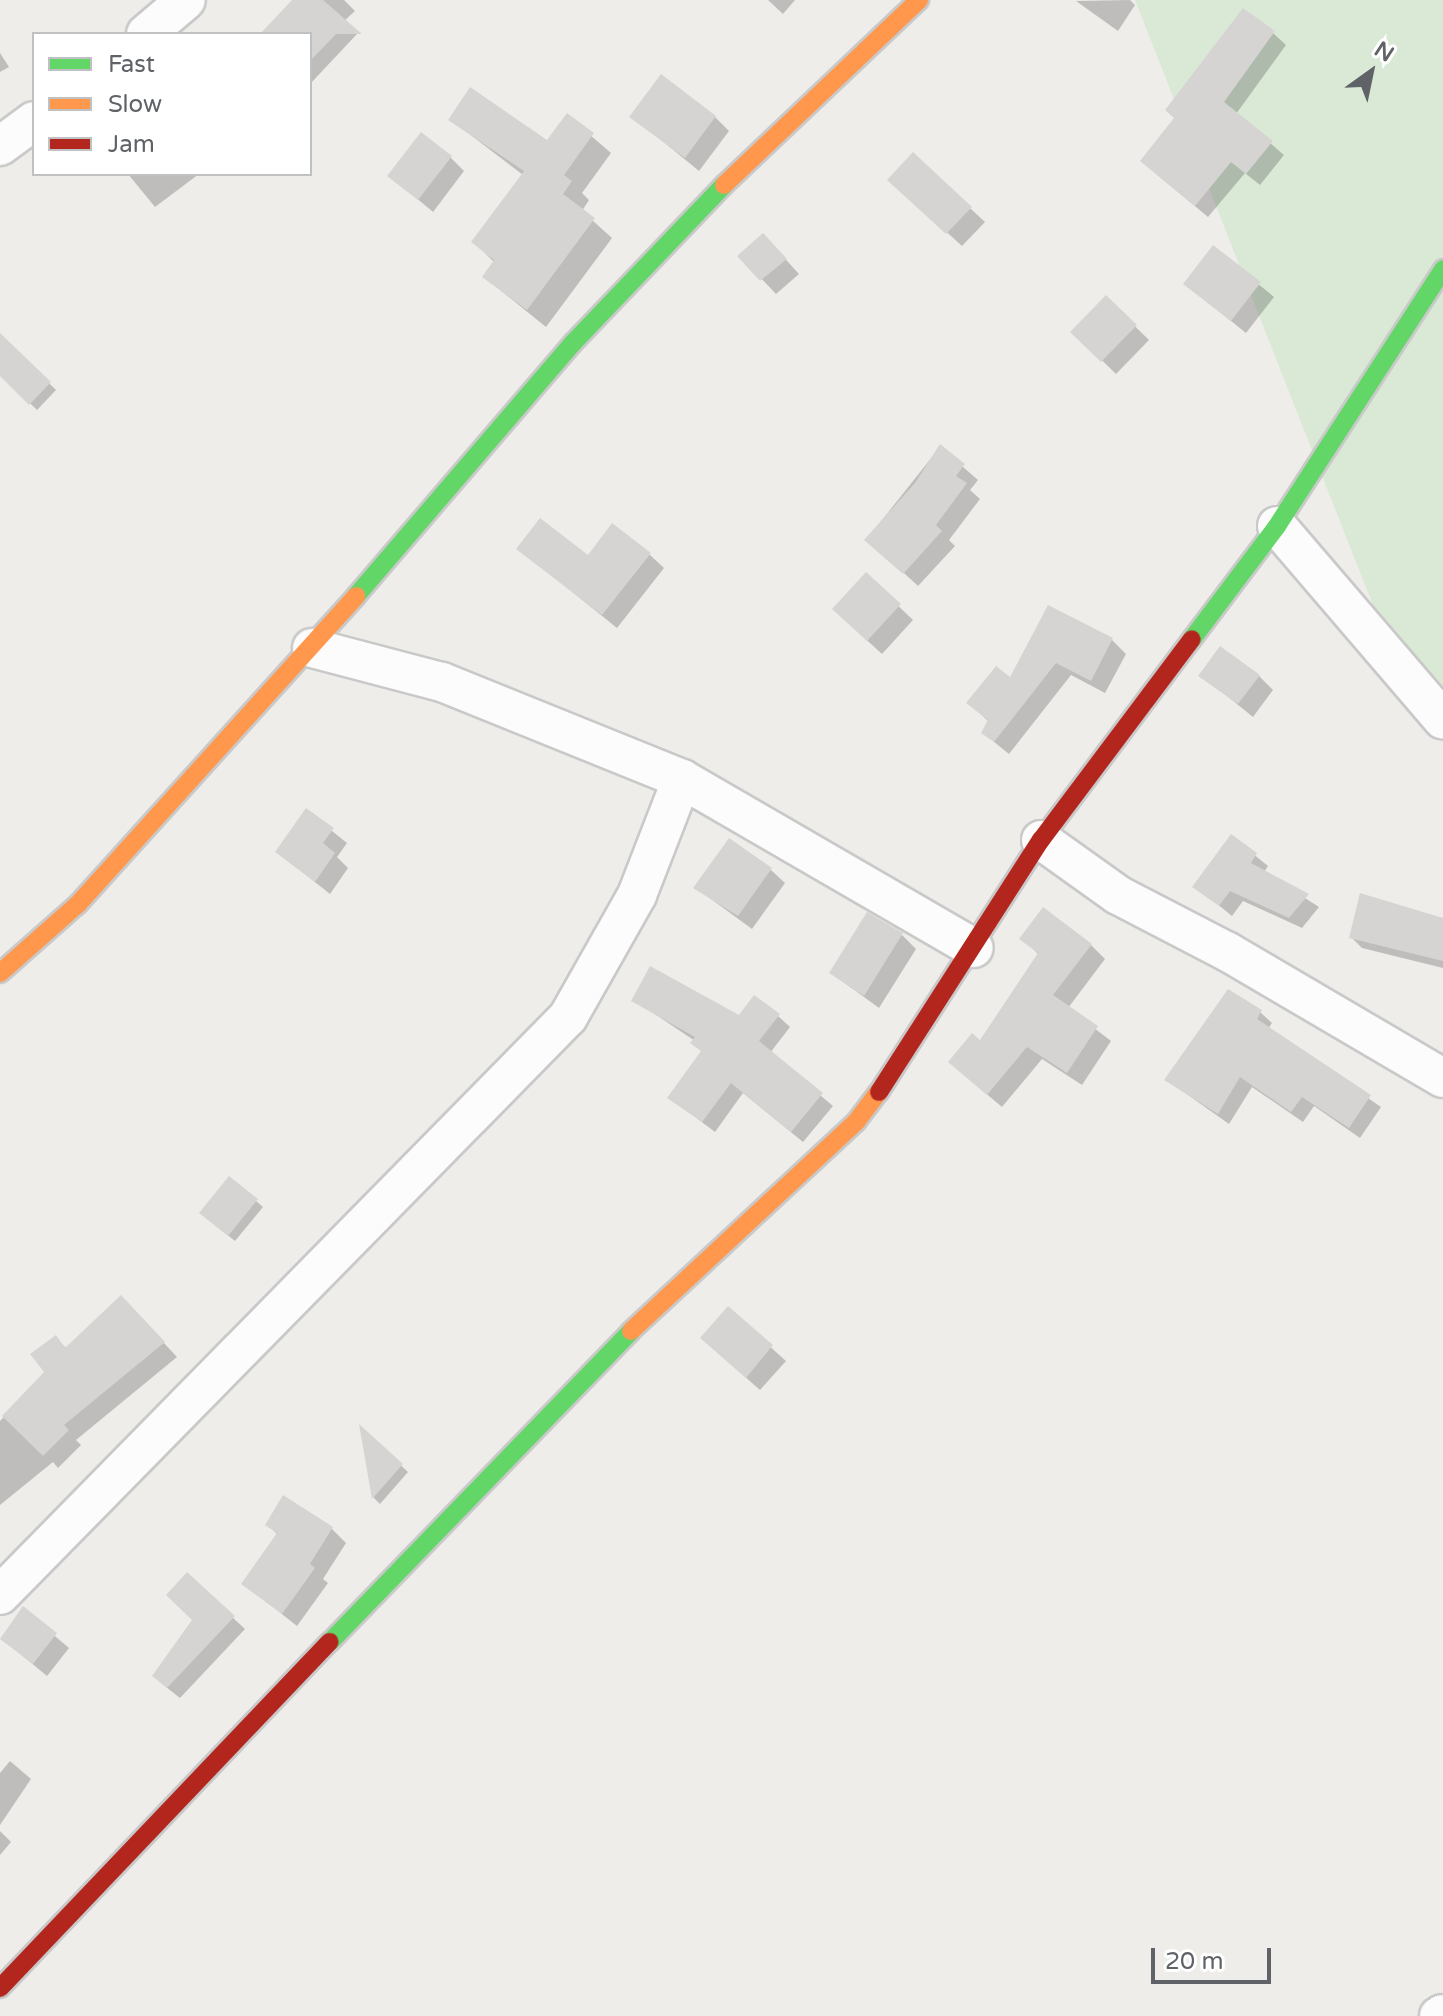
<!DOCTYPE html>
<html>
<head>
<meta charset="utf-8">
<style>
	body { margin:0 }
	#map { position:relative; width:1443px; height:2016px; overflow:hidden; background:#eeedea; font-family:"Varela Round",sans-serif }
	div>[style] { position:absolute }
	.green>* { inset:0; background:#dae9d6 }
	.shadow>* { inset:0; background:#0003 }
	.building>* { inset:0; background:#d5d4d3 }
	.roads { filter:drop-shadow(2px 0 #c9c9c9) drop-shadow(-2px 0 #c9c9c9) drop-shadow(0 2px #c9c9c9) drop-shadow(0 -2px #c9c9c9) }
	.street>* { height:38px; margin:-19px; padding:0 19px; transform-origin:19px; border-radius:19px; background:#fcfcfc }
	.fast>* { height:18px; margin:-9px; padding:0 9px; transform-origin:9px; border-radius:9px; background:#63d668 }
	.slow>* { height:18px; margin:-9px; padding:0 9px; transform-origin:9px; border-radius:9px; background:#ff974d }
	.jam>* { height:18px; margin:-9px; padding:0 9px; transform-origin:9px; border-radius:9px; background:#b3261e }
	span { translate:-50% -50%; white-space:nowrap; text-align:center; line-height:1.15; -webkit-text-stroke:6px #fff; paint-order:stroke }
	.legend { position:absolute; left:32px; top:32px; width:280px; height:144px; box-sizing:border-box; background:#fff; border:2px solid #bfc1c2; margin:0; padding:10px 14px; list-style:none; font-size:24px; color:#5f6367 }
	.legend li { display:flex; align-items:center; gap:16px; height:40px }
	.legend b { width:40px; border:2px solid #bfc1c2 }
	.north { position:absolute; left:1331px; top:32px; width:80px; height:80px; -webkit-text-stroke:6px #fff; paint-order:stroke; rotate:33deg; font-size:22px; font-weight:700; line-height:32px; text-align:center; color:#5f6367 }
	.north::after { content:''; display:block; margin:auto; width:28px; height:36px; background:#5f6367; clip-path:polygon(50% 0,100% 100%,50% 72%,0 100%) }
	.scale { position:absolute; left:1151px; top:1948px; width:120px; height:36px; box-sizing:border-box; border:4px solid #5f6367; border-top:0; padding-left:10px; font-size:24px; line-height:28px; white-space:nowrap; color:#5f6367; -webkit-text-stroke:6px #fff; paint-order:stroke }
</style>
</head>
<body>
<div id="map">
	<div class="green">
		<i style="clip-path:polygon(1135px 0,1443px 0,1443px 716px,1398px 669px)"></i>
	</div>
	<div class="shadow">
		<i style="clip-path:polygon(294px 0,344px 0,355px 11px,344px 21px,357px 34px,311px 83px,310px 34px,265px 34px)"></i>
		<i style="clip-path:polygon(768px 0,795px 0,783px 14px)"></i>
		<i style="clip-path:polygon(1130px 0,1135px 5px,1118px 31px,1076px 1px)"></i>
		<i style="clip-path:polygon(1273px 33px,1286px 45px,1236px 114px,1284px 155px,1260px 185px,1245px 173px,1208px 217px,1155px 173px)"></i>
		<i style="clip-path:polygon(0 53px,9px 67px,0 72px)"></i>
		<i style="clip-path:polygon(568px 116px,611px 153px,582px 193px,589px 200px,582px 211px,612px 238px,546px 327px,484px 277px,495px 263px,474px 242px,523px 175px,451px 120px,548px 143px)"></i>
		<i style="clip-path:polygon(632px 116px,715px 117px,729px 131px,699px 171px)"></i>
		<i style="clip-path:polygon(913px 155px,985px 222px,962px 246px,904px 193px)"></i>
		<i style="clip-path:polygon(450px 157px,464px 171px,433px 212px,390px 176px)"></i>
		<i style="clip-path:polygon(128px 174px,199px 174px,155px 207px)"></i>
		<i style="clip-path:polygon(1213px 247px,1274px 297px,1246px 333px,1185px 284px)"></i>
		<i style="clip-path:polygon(777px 250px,799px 274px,776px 294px,740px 256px)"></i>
		<i style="clip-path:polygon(1106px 298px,1149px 340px,1116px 374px,1073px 332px)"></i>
		<i style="clip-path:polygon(13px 348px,56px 390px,37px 410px,0 374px,0 362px)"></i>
		<i style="clip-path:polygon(940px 447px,978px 480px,970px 490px,980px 499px,949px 540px,955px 546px,918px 586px,867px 539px)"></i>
		<i style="clip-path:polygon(519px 549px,588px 557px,650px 555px,664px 568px,617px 628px)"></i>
		<i style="clip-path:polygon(866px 575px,913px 620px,882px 654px,848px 623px)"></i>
		<i style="clip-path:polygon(1112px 640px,1126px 654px,1105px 693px,1071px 675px,1009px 754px,983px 733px,989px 722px,969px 703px,1011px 680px)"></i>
		<i style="clip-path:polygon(1201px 675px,1259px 676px,1273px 690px,1253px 717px)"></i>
		<i style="clip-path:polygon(307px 811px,347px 843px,337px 857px,348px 868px,330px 894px,277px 852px)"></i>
		<i style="clip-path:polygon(1231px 836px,1268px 866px,1264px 872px,1319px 907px,1302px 928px,1243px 901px,1232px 916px,1195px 886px)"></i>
		<i style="clip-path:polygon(771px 870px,785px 883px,752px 929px,696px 888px)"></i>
		<i style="clip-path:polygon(1443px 920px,1443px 968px,1362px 948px,1351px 937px)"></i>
		<i style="clip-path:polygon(902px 935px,916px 949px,879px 1008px,831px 973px)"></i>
		<i style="clip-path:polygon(1022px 938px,1091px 945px,1105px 959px,1068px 1008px,1111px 1041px,1082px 1085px,1042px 1059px,1002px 1107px,964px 1075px,1039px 955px)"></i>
		<i style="clip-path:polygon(634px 1000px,740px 1017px,778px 1016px,790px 1027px,770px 1053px,833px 1106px,803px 1142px,743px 1093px,715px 1132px,670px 1098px,702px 1052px,695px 1041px)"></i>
		<i style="clip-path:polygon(1260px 1012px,1272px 1023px,1268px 1029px,1381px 1107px,1360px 1138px,1314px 1106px,1303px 1122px,1252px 1087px,1229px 1124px,1167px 1080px)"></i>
		<i style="clip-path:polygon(256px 1201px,263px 1207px,235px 1241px,208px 1219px)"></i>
		<i style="clip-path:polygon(728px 1309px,786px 1361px,760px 1390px,717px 1352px)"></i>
		<i style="clip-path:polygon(135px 1312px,177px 1357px,76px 1440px,81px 1445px,58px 1468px,53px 1462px,0 1505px,0 1421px,47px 1372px,55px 1337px,67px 1349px)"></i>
		<i style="clip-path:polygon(362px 1430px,408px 1472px,380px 1504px,374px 1498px)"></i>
		<i style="clip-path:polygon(267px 1524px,332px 1529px,346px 1543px,323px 1579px,328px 1583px,297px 1626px,244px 1584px,278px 1535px)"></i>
		<i style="clip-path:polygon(187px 1575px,245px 1629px,180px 1698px,166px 1687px,194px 1620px)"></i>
		<i style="clip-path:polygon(23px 1609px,69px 1648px,47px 1676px,1px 1638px)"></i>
		<i style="clip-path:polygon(10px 1761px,31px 1779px,0 1825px,0 1773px)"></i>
		<i style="clip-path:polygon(0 1831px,11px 1842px,0 1855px)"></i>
	</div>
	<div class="building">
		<i style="clip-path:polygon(292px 0,323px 0,362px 34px,336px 34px,310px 61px,310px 34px,260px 34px)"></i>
		<i style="clip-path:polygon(1243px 8px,1275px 31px,1224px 102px,1273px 141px,1246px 174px,1231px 162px,1195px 206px,1140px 161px,1174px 118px,1165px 110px)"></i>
		<i style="clip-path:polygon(661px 74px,716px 116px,685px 158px,629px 117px)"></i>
		<i style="clip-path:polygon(470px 87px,547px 140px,567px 113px,594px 133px,564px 175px,572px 181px,563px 194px,595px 218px,527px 310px,482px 277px,494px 260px,471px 242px,524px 171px,448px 120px)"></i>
		<i style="clip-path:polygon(421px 132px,452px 156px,418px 200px,387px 176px)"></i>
		<i style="clip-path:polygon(913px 152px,972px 207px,946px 234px,887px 180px)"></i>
		<i style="clip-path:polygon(763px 233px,787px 259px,760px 281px,737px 256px)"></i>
		<i style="clip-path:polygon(1213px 245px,1261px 282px,1231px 321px,1183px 284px)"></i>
		<i style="clip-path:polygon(1106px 295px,1137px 325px,1101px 362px,1070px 332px)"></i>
		<i style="clip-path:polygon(0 333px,51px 382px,29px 405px,0 376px)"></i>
		<i style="clip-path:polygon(940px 444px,965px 464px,956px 476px,967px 483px,936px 525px,942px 531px,903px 574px,864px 540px,915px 483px)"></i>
		<i style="clip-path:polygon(540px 518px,588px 555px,612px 523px,651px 553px,602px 615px,516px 549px)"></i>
		<i style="clip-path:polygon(866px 572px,901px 604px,867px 641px,832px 609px)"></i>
		<i style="clip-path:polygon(1048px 605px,1113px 638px,1091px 681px,1056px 663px,994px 742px,981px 733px,988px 720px,966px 703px,996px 666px,1010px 677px)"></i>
		<i style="clip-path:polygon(1220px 646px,1260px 675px,1238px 704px,1198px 676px)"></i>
		<i style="clip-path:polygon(306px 808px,334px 828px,323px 843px,335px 853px,315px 882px,275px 852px)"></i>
		<i style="clip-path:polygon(1231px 834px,1257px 853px,1251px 863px,1309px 894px,1289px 918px,1230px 891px,1219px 906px,1192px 887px)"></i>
		<i style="clip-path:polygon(729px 838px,772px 868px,738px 916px,693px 888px)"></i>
		<i style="clip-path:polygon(1360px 893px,1443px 918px,1443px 961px,1349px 938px)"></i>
		<i style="clip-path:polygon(1043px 907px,1092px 944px,1053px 995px,1098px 1026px,1067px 1073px,1027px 1047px,987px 1095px,948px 1062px,972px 1033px,980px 1040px,1038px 953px,1019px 939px)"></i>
		<i style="clip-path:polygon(867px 912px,903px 933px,864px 996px,829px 973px)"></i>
		<i style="clip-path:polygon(650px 966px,739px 1015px,754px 995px,780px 1014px,759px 1041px,823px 1093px,791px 1132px,731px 1083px,702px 1122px,667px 1098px,701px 1051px,690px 1043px,695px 1037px,631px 1001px)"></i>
		<i style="clip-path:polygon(1228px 989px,1262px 1010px,1257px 1019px,1371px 1095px,1349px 1128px,1302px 1097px,1291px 1112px,1240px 1077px,1218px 1114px,1164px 1080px)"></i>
		<i style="clip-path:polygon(229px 1176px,258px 1199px,228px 1236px,199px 1213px)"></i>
		<i style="clip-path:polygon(121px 1295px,165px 1342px,64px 1425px,69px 1430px,43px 1456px,2px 1416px,44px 1372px,30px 1354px,56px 1335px,65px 1348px)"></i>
		<i style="clip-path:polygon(728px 1306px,773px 1345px,746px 1378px,700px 1338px)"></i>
		<i style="clip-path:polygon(359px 1424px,403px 1464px,372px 1499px)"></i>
		<i style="clip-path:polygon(283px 1495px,333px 1527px,310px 1564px,315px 1568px,282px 1614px,241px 1584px,277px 1533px,265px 1525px)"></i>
		<i style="clip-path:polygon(187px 1572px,235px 1616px,167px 1688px,152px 1676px,192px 1620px,166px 1595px)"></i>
		<i style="clip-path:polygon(23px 1606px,57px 1633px,33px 1664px,0 1639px)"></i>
	</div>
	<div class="roads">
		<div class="street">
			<i style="left:146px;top:34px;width:52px;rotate:-40.4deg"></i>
			<i style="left:0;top:146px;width:42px;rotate:-36.3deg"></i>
			<i style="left:1277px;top:526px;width:255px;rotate:49.4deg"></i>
			<i style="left:312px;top:648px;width:134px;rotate:14.7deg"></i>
			<i style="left:442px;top:682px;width:259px;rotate:22deg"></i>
			<i style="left:682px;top:779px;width:337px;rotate:30.1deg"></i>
			<i style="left:1041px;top:840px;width:95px;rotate:35.5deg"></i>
			<i style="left:1118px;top:895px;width:124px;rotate:27.4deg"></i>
			<i style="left:1228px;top:952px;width:249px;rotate:30.4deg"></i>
			<i style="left:0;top:1595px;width:810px;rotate:-45.5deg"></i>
			<i style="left:568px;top:1017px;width:140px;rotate:-60.5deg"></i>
			<i style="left:637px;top:895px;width:124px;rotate:-68.8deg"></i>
			<i style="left:1439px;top:2016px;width:4px;rotate:-27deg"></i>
		</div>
		<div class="fast">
			<i style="left:356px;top:596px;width:332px;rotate:-49.4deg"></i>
			<i style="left:572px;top:344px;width:220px;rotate:-46.3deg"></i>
			<i style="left:1192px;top:639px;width:141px;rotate:-53deg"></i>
			<i style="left:1277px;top:526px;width:306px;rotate:-57.1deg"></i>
			<i style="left:330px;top:1642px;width:433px;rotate:-45.9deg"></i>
		</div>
		<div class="slow">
			<i style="left:724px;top:185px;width:269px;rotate:-43.5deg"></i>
			<i style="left:0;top:973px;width:104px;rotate:-41.5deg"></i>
			<i style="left:78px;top:904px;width:415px;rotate:-47.9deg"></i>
			<i style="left:631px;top:1331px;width:307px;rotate:-42.9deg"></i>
			<i style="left:856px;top:1122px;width:38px;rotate:-53deg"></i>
		</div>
		<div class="jam">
			<i style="left:879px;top:1092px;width:300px;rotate:-57.3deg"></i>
			<i style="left:1041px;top:840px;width:251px;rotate:-53.1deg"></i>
			<i style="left:0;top:1988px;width:478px;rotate:-46.4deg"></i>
		</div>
	</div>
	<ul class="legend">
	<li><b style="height:10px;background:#63d668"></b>Fast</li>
	<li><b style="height:10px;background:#ff974d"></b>Slow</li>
	<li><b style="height:10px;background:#b3261e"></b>Jam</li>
	</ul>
	<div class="north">N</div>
	<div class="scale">20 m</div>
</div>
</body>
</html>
